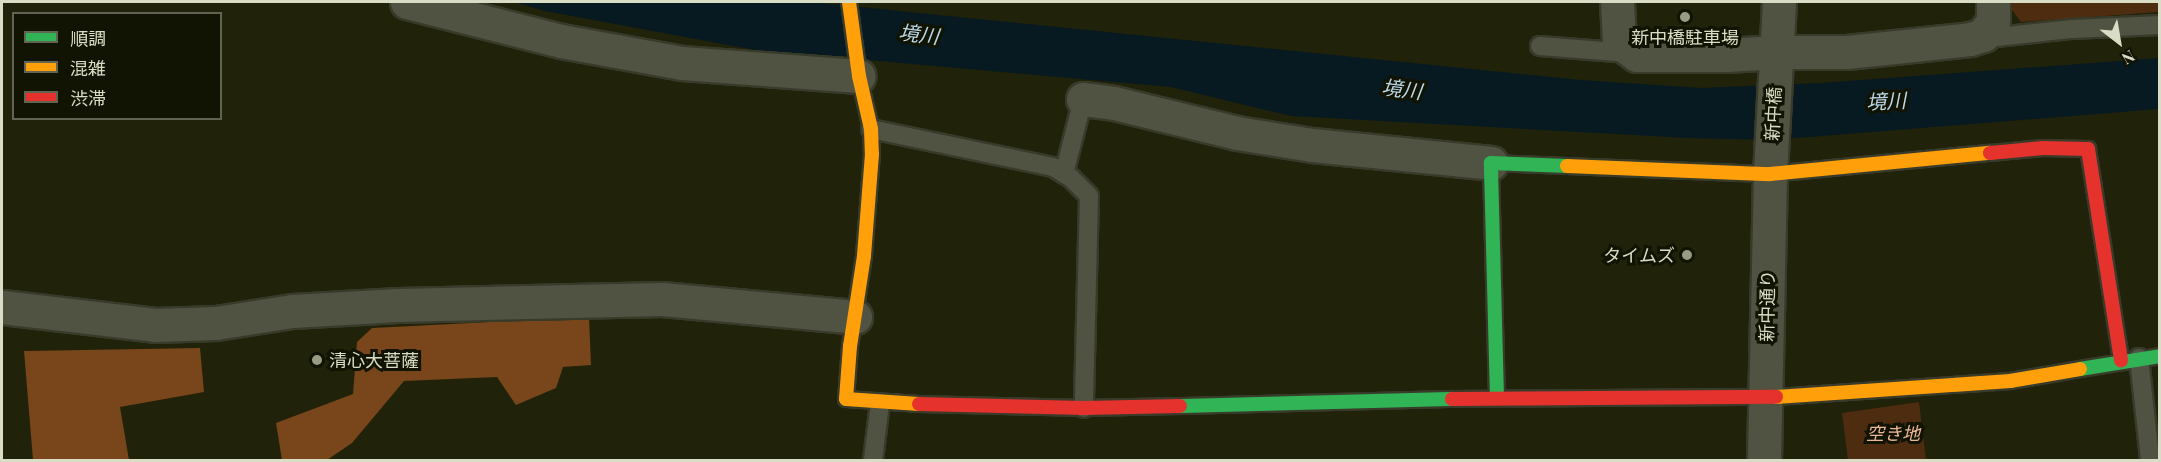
<!DOCTYPE html>
<html>
<head>
<meta charset="utf-8">
<style>
	body { margin:0 }
	#map { position:relative; width:2161px; height:462px; overflow:hidden; background:#20220a; font-family:"Playfair Display","Noto Sans JP",serif }
	div>[style] { position:absolute }
	.green>* { inset:0; background:#4d2c10 }
	.forest>* { inset:0; background:#79451a }
	.water>* { inset:0; background:#071a21 }
	.roads { filter:drop-shadow(2px 0 #383a2a) drop-shadow(-2px 0 #383a2a) drop-shadow(0 2px #383a2a) drop-shadow(0 -2px #383a2a) }
	.lane>* { height:18px; margin:-9px; padding:0 9px; transform-origin:9px; border-radius:9px; background:#515342 }
	.street>* { height:33px; margin:-16.5px; padding:0 16.5px; transform-origin:16.5px; border-radius:16.5px; background:#515342 }
	.fast>* { height:14px; margin:-7px; padding:0 7px; transform-origin:7px; border-radius:7px; background:#30b455 }
	.slow>* { height:14px; margin:-7px; padding:0 7px; transform-origin:7px; border-radius:7px; background:#ff9f0a }
	.jam>* { height:14px; margin:-7px; padding:0 7px; transform-origin:7px; border-radius:7px; background:#e5322d }
	.dots>* { width:16px; height:16px; translate:-50% -50%; box-sizing:border-box; border:3px solid #111303; border-radius:50% }
	span { translate:-50% -50%; white-space:nowrap; text-align:center; line-height:1.15; -webkit-text-stroke:6px #111303; paint-order:stroke }
	.poi-label { font-size:18px; color:#daddc5 }
	.right { translate:-100% -50%; text-align:right }
	.left { translate:0 -50%; text-align:left }
	.street-label { font-size:18px; color:#daddc5 }
	.park-label { font-size:18px; color:#edb794; font-style:italic }
	.water-label { font-size:20px; color:#bcd9eb; font-style:italic }
	.frame { position:absolute; inset:0; border:3px solid #daddc5; pointer-events:none }
	.legend { position:absolute; left:12px; top:12px; width:210px; height:108px; box-sizing:border-box; background:#111303; border:2px solid #616451; margin:0; padding:8px 10px; list-style:none; font-size:18px; color:#daddc5 }
	.legend li { display:flex; align-items:center; gap:12px; height:30px }
	.legend b { width:30px; border:2px solid #616451 }
	.north { position:absolute; left:2089px; top:12px; width:60px; height:60px; -webkit-text-stroke:4px #111303; paint-order:stroke; rotate:149deg; font-size:16px; font-weight:700; line-height:24px; text-align:center; color:#daddc5 }
	.north::after { content:''; display:block; margin:auto; width:21px; height:27px; background:#daddc5; clip-path:polygon(50% 0,100% 100%,50% 72%,0 100%) }
</style>
</head>
<body>
<div id="map">
	<div class="green">
		<i style="clip-path:polygon(2006px 2px,2159px 2px,2159px 12px,2021px 22px)"></i>
		<i style="clip-path:polygon(1919px 402px,1926px 460px,1848px 460px,1842px 413px)"></i>
	</div>
	<div class="forest">
		<i style="clip-path:polygon(589px 317px,591px 365px,563px 367px,556px 388px,516px 405px,497px 377px,404px 381px,352px 443px,327px 460px,282px 460px,276px 423px,353px 394px,357px 342px,372px 328px)"></i>
		<i style="clip-path:polygon(200px 348px,204px 392px,120px 407px,129px 460px,33px 460px,24px 351px)"></i>
	</div>
	<div class="water">
		<i style="clip-path:polygon(514px 2px,811px 2px,1581px 80px,1701px 88px,1821px 83px,2159px 58px,2159px 109px,1772px 140px,1687px 138px,1291px 116px,1171px 87px,755px 50px,545px 11px)"></i>
	</div>
	<div class="roads">
		<div class="lane">
			<i style="left:1978px;top:39px;width:95px;rotate:-6.1deg"></i>
			<i style="left:2072px;top:29px;width:88px;rotate:-2.6deg"></i>
			<i style="left:1540px;top:46px;width:89px;rotate:4.5deg"></i>
			<i style="left:871px;top:129px;width:186px;rotate:11.8deg"></i>
			<i style="left:1053px;top:167px;width:21px;rotate:31deg"></i>
			<i style="left:1071px;top:178px;width:25px;rotate:45deg"></i>
			<i style="left:1089px;top:196px;width:212px;rotate:91.4deg"></i>
			<i style="left:1064px;top:174px;width:77px;rotate:-75.8deg"></i>
			<i style="left:2139px;top:358px;width:103px;rotate:83.8deg"></i>
			<i style="left:873px;top:460px;width:57px;rotate:-83deg"></i>
		</div>
		<div class="street">
			<i style="left:407px;top:2px;width:159px;rotate:14.2deg"></i>
			<i style="left:561px;top:41px;width:123px;rotate:10.3deg"></i>
			<i style="left:682px;top:63px;width:177px;rotate:4.2deg"></i>
			<i style="left:1617px;top:2px;width:40px;rotate:87.1deg"></i>
			<i style="left:1619px;top:42px;width:22px;rotate:36deg"></i>
			<i style="left:1637px;top:55px;width:89px"></i>
			<i style="left:1726px;top:55px;width:51px;rotate:-3.4deg"></i>
			<i style="left:1777px;top:52px;width:70px"></i>
			<i style="left:1847px;top:52px;width:124px;rotate:-6deg"></i>
			<i style="left:1970px;top:39px;width:14px;rotate:-17deg"></i>
			<i style="left:1983px;top:35px;width:17px;rotate:-54deg"></i>
			<i style="left:1993px;top:21px;width:19px;rotate:-90deg"></i>
			<i style="left:1083px;top:99px;width:31px;rotate:7deg"></i>
			<i style="left:1114px;top:103px;width:127px;rotate:13.7deg"></i>
			<i style="left:1237px;top:133px;width:76px;rotate:9.1deg"></i>
			<i style="left:1312px;top:145px;width:180px;rotate:5.7deg"></i>
			<i style="left:2px;top:307px;width:154px;rotate:6.7deg"></i>
			<i style="left:155px;top:325px;width:61px;rotate:-1.9deg"></i>
			<i style="left:216px;top:323px;width:77px;rotate:-9deg"></i>
			<i style="left:292px;top:311px;width:106px;rotate:-3.2deg"></i>
			<i style="left:398px;top:305px;width:264px;rotate:-1.3deg"></i>
			<i style="left:662px;top:299px;width:194px;rotate:5.3deg"></i>
			<i style="left:1764px;top:460px;width:286px;rotate:-88.8deg"></i>
			<i style="left:1770px;top:174px;width:172px;rotate:-87deg"></i>
		</div>
		<div class="fast">
			<i style="left:2080px;top:369px;width:81px;rotate:-9.2deg"></i>
			<i style="left:1497px;top:398px;width:235px;rotate:-91.5deg"></i>
			<i style="left:1491px;top:163px;width:76px;rotate:2.3deg"></i>
			<i style="left:1180px;top:406px;width:272px;rotate:-1.5deg"></i>
		</div>
		<div class="slow">
			<i style="left:849px;top:2px;width:75px;rotate:82.3deg"></i>
			<i style="left:859px;top:76px;width:54px;rotate:77.2deg"></i>
			<i style="left:871px;top:129px;width:25px;rotate:88deg"></i>
			<i style="left:872px;top:154px;width:102px;rotate:94.5deg"></i>
			<i style="left:864px;top:256px;width:91px;rotate:98.8deg"></i>
			<i style="left:850px;top:346px;width:53px;rotate:94.3deg"></i>
			<i style="left:846px;top:399px;width:73px;rotate:3.9deg"></i>
			<i style="left:1567px;top:166px;width:203px;rotate:2.3deg"></i>
			<i style="left:1770px;top:174px;width:221px;rotate:-5.5deg"></i>
			<i style="left:1776px;top:397px;width:235px;rotate:-3.9deg"></i>
			<i style="left:2010px;top:381px;width:71px;rotate:-9.7deg"></i>
		</div>
		<div class="jam">
			<i style="left:1990px;top:153px;width:53px;rotate:-5.4deg"></i>
			<i style="left:2043px;top:148px;width:45px;rotate:1.3deg"></i>
			<i style="left:2088px;top:149px;width:214px;rotate:81.1deg"></i>
			<i style="left:1452px;top:399px;width:324px;rotate:-0.4deg"></i>
			<i style="left:919px;top:404px;width:165px;rotate:1.4deg"></i>
			<i style="left:1084px;top:408px;width:96px;rotate:-1.2deg"></i>
		</div>
	</div>
	<div class="dots">
		<i style="left:1685px;top:17px;background:#999c84"></i>
		<i style="left:1687px;top:255px;background:#999c84"></i>
		<i style="left:317px;top:360px;background:#999c84"></i>
	</div>
	<div class="poi-label">
		<span style="left:1685px;top:37px">新中橋駐車場</span>
		<span class="right" style="left:1675px;top:255px">タイムズ</span>
		<span class="left" style="left:329px;top:360px">清心大菩薩</span>
	</div>
	<div class="street-label">
		<span style="left:1773px;top:114px;rotate:-87deg">新中橋</span>
		<span style="left:1767px;top:306px;rotate:-89deg">新中通り</span>
	</div>
	<div class="park-label">
		<span style="left:1893px;top:433px">空き地</span>
	</div>
	<div class="water-label">
		<span style="left:919px;top:33px;rotate:7deg">境川</span>
		<span style="left:1402px;top:88px;rotate:7deg">境川</span>
		<span style="left:1886px;top:100px;rotate:-3deg">境川</span>
	</div>
	<div class="frame"></div>
	<ul class="legend">
	<li><b style="height:8px;background:#30b455"></b>順調</li>
	<li><b style="height:8px;background:#ff9f0a"></b>混雑</li>
	<li><b style="height:8px;background:#e5322d"></b>渋滞</li>
	</ul>
	<div class="north">N</div>
</div>
</body>
</html>
